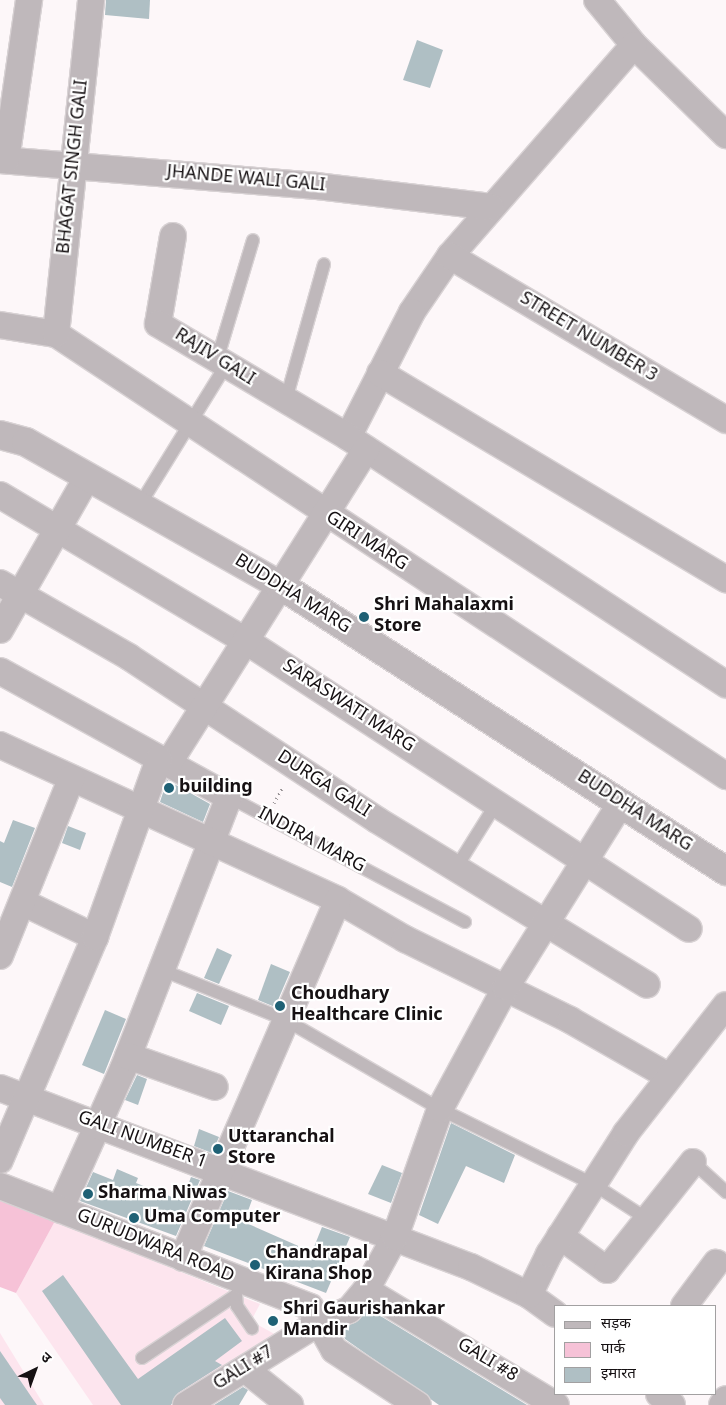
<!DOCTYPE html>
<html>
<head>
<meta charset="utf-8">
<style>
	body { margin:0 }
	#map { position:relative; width:726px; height:1405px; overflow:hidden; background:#fdf7f9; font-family:Georgia,"Noto Sans Devanagari",serif }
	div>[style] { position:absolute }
	.built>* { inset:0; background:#fde5ee }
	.green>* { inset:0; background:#f6c2d7 }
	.building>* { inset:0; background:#afbfc4 }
	.path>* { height:3px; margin-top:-1.5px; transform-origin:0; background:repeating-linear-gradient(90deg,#999496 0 1px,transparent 0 5px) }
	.roads { filter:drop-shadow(1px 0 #d8d2d4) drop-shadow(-1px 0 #d8d2d4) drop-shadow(0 1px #d8d2d4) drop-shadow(0 -1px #d8d2d4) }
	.service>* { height:12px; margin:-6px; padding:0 6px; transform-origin:6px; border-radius:6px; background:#bfb8bb }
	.minor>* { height:26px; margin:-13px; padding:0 13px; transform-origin:13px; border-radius:13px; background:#bfb8bb }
	.tertiary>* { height:28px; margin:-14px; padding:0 14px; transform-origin:14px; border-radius:14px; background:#bfb8bb }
	.dots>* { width:14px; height:14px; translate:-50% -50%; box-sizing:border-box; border:2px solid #fff; border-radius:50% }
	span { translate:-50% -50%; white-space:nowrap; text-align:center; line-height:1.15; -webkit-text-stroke:4.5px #fff; paint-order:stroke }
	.street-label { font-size:18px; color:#161113 }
	.poi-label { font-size:18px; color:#161113; font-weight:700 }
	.left { translate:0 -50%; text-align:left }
	.legend { position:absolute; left:554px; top:1305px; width:162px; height:90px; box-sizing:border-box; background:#fff; border:1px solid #a2a0a1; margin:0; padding:6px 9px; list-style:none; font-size:15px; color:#161113 }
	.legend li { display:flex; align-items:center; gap:10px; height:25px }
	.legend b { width:25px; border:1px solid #a2a0a1 }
	.north { position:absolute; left:10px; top:1345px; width:50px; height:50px; -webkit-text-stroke:4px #fff; paint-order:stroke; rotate:42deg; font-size:14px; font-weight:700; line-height:20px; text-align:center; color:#161113 }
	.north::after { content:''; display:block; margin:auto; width:18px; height:22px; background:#161113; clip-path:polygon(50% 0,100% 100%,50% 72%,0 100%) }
</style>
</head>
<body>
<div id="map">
	<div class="built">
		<i style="clip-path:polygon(55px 1221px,260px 1304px,251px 1321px,280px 1337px,170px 1405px,93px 1405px,16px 1293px)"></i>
		<i style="clip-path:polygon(0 1333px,44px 1405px,0 1405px)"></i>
	</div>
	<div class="green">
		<i style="clip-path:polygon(0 1196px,55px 1221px,16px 1293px,0 1287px)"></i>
	</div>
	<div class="building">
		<i style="clip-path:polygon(106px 0,150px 0,149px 19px,105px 15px)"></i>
		<i style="clip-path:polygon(417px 40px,443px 50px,430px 88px,403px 80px)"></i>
		<i style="clip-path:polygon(167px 780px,210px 804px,203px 822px,160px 802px)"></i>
		<i style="clip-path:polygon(13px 820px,35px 828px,12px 887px,0 882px,0 841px,4px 843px)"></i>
		<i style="clip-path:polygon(68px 826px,86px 833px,80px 850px,62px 843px)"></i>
		<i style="clip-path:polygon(217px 948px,232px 955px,219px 984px,204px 978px)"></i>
		<i style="clip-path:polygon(271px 964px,290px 972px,275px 1007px,258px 1000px)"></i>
		<i style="clip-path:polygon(197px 993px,229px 1006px,221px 1025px,189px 1011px)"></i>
		<i style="clip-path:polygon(105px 1010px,126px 1019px,104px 1074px,82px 1065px)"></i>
		<i style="clip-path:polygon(137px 1075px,147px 1079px,138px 1105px,125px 1100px)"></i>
		<i style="clip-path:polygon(451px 1123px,515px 1155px,504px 1183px,466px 1166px,438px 1224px,419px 1215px)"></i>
		<i style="clip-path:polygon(199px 1129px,219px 1137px,212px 1153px,194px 1146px)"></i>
		<i style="clip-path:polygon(382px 1165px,402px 1173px,391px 1203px,368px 1194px)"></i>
		<i style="clip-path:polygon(117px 1169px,138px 1178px,136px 1183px,182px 1201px,191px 1177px,200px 1180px,176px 1236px,80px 1201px,93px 1172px,113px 1180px)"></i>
		<i style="clip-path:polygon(228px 1191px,252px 1200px,244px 1222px,312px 1252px,322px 1227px,350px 1237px,326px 1293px,204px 1246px)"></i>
		<i style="clip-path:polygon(63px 1275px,138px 1379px,225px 1318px,242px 1341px,215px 1361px,222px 1365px,178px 1393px,171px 1405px,121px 1405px,42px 1291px)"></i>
		<i style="clip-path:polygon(369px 1309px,527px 1405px,439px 1405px,345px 1339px,341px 1329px)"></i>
		<i style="clip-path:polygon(0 1351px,37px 1405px,5px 1405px,0 1398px)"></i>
		<i style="clip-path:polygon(243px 1387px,248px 1390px,239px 1405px,214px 1405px)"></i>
	</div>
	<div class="path">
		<i style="left:274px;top:803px;width:18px;rotate:-61deg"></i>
	</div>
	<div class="roads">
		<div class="service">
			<i style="left:217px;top:360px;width:125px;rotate:-73.3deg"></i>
			<i style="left:285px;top:403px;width:144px;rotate:-74.3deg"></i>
			<i style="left:139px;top:506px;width:166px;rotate:-58.3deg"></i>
			<i style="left:229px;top:797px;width:267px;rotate:27.9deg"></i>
			<i style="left:456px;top:868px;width:75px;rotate:-58deg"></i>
			<i style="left:162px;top:970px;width:131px;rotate:21.9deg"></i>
			<i style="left:284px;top:1019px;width:180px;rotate:30deg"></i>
			<i style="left:440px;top:1109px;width:170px;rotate:26.1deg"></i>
			<i style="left:593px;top:1184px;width:64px;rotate:32.9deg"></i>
			<i style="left:693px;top:1162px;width:45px;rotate:42.3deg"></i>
			<i style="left:142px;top:1358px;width:113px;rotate:-33.8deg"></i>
			<i style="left:236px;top:1295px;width:11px;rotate:85deg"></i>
			<i style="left:237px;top:1306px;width:27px;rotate:56deg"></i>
		</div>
		<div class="minor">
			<i style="left:597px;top:0;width:58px;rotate:50.6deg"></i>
			<i style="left:634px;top:45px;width:129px;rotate:44.4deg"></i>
			<i style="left:634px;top:45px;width:280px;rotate:131.1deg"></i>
			<i style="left:450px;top:256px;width:68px;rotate:124.2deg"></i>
			<i style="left:412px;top:312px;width:140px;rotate:117.1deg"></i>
			<i style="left:348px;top:437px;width:452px;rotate:33.2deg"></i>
			<i style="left:0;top:160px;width:317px;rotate:4.7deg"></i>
			<i style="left:316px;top:186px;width:176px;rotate:6.8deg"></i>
			<i style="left:6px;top:160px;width:162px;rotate:-81.8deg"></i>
			<i style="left:173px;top:236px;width:89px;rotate:99.7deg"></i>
			<i style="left:158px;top:324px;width:221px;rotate:30.7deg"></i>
			<i style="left:450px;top:256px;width:321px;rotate:30.7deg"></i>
			<i style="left:0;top:325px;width:57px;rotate:9.1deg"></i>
			<i style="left:56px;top:334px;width:803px;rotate:33.41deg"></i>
			<i style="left:56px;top:334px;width:336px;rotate:-84deg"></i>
			<i style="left:380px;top:373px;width:403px;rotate:30.8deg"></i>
			<i style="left:0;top:495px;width:286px;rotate:30.7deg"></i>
			<i style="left:246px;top:641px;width:528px;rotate:33.03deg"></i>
			<i style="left:0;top:583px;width:149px;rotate:29.8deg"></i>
			<i style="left:129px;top:657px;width:297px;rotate:33.3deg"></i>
			<i style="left:377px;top:820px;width:316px;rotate:31.4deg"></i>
			<i style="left:0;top:630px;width:177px;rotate:-60.3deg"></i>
			<i style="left:0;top:671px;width:261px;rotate:28.8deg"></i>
			<i style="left:229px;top:797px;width:292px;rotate:111.3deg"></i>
			<i style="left:123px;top:1069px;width:154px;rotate:114.2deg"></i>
			<i style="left:0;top:745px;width:372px;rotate:24.6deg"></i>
			<i style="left:338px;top:900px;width:78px;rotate:30.2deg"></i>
			<i style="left:405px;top:939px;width:184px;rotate:26.1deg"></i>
			<i style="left:570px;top:1020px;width:113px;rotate:29.7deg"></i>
			<i style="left:168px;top:764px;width:372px;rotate:-57.8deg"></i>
			<i style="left:24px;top:903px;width:79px;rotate:25.6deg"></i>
			<i style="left:0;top:956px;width:191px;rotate:-68.1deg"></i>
			<i style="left:128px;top:1056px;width:92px;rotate:19.6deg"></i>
			<i style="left:0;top:1088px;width:504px;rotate:20.81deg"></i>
			<i style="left:471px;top:1267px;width:64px;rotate:25.8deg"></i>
			<i style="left:529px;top:1295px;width:32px;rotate:36deg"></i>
			<i style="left:0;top:1160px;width:242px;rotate:-66.9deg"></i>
			<i style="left:95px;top:937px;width:189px;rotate:-70.2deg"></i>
			<i style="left:0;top:1186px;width:333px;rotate:21.3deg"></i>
			<i style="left:310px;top:1307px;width:49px;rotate:60.8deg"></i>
			<i style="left:334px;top:1350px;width:100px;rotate:33.2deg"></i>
			<i style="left:560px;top:1236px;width:58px;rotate:35.9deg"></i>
			<i style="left:607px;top:1270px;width:138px;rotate:-51.5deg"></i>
			<i style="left:183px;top:1258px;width:390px;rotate:-66.6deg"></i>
			<i style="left:366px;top:1290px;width:222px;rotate:31.2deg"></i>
			<i style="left:529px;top:1295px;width:46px;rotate:-64deg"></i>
			<i style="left:549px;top:1254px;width:143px;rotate:-57.5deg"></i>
			<i style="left:626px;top:1133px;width:162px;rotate:-52deg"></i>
			<i style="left:684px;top:1306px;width:54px;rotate:-53.3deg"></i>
			<i style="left:245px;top:1369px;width:58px;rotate:38.7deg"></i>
			<i style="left:659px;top:1394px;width:17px;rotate:40deg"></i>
			<i style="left:186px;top:1405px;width:155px;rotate:-31.8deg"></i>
			<i style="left:318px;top:1323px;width:34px;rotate:-23deg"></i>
			<i style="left:349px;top:1310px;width:26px;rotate:-50deg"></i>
			<i style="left:366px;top:1290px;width:60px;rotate:-61.3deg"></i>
			<i style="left:395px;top:1237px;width:136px;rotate:-70.6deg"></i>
			<i style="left:440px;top:1109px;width:139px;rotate:-61.6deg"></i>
			<i style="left:506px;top:987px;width:217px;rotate:-58deg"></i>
			<i style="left:722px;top:1405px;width:7px;rotate:-56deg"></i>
		</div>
		<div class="tertiary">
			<i style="left:0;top:435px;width:27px;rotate:15deg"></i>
			<i style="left:26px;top:442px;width:291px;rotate:29.4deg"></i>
			<i style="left:280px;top:585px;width:530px;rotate:32.67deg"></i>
		</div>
	</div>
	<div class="dots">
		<i style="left:364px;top:617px;background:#1f6175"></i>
		<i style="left:169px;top:788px;background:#1f6175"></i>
		<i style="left:280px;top:1006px;background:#1f6175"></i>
		<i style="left:218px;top:1149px;background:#1f6175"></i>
		<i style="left:88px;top:1194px;background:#1f6175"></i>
		<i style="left:134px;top:1218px;background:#1f6175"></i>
		<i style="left:255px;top:1265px;background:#1f6175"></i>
		<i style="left:273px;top:1321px;background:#1f6175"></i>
	</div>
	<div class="street-label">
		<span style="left:74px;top:167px;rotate:-84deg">BHAGAT SINGH GALI</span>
		<span style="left:246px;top:180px;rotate:5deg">JHANDE WALI GALI</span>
		<span style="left:588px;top:338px;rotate:31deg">STREET NUMBER 3</span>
		<span style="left:214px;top:358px;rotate:32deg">RAJIV GALI</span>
		<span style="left:366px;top:542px;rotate:33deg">GIRI MARG</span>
		<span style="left:292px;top:595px;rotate:32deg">BUDDHA MARG</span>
		<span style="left:348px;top:707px;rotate:33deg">SARASWATI MARG</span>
		<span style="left:323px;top:785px;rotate:33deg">DURGA GALI</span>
		<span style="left:634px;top:812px;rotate:33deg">BUDDHA MARG</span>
		<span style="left:311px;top:841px;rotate:28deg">INDIRA MARG</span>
		<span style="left:142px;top:1141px;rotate:20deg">GALI NUMBER 1</span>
		<span style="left:155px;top:1247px;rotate:22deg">GURUDWARA ROAD</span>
		<span style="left:487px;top:1361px;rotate:31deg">GALI #8</span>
		<span style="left:244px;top:1369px;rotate:-32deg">GALI #7</span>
	</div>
	<div class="poi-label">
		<span class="left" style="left:374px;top:617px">Shri Mahalaxmi<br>Store</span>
		<span class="left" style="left:179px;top:788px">building</span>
		<span class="left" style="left:291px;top:1006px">Choudhary<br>Healthcare Clinic</span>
		<span class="left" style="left:228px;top:1149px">Uttaranchal<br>Store</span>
		<span class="left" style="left:98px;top:1194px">Sharma Niwas</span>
		<span class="left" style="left:144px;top:1218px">Uma Computer</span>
		<span class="left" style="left:265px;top:1265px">Chandrapal<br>Kirana Shop</span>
		<span class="left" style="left:283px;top:1321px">Shri Gaurishankar<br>Mandir</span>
	</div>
	<ul class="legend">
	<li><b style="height:6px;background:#bfb8bb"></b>सड़क</li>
	<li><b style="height:14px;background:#f6c2d7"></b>पार्क</li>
	<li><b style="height:14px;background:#afbfc4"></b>इमारत</li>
	</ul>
	<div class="north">उ</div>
</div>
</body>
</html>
